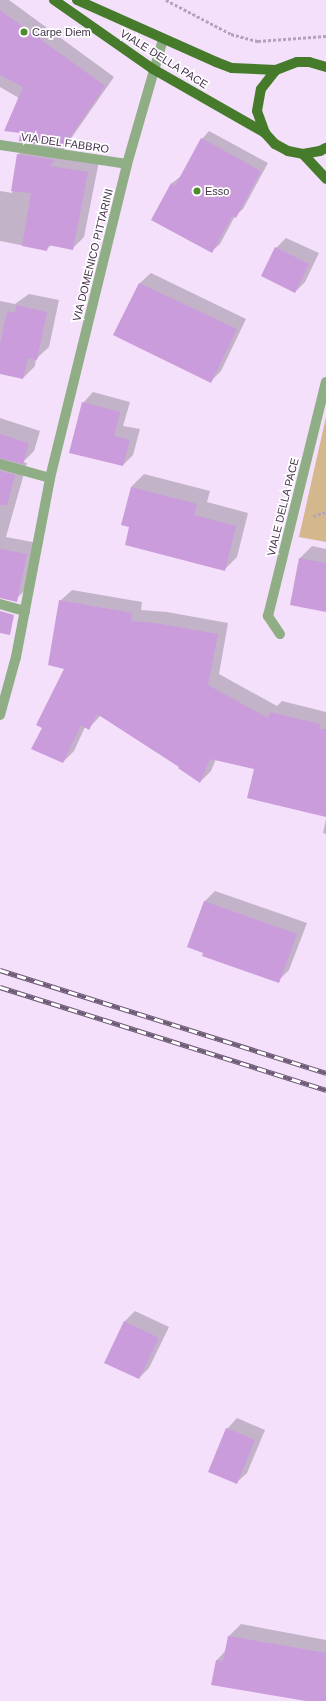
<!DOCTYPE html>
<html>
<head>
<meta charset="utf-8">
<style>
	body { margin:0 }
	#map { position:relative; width:326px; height:1701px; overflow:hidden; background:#f4e0fb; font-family:Helvetica,sans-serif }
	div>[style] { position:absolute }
	.green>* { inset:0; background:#d4b78c }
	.shadow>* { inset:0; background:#0003 }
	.building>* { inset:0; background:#ca9cdb }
	.path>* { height:2.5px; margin-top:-1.25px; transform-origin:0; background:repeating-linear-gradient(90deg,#b5a1bc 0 3px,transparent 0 5px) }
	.minor>* { height:10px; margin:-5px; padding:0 5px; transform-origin:5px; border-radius:5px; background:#90ae85 }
	.major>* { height:10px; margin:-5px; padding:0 5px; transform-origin:5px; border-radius:5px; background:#457b2a }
	.rail>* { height:4.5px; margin-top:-2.25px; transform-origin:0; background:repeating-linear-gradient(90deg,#fff 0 9px,#6d5a74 0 18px); box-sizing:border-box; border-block:1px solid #6d5a74 }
	.dots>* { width:11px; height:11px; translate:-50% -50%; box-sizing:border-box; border:2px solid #fff; border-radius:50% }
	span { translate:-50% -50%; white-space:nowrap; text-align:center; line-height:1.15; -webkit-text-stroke:3.5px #fff; paint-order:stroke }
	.poi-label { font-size:11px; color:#45324c }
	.left { translate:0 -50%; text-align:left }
	.street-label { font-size:11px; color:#45324c }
</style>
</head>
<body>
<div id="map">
	<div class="green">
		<i style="clip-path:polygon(326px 417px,326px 542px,299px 537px)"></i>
	</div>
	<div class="shadow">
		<i style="clip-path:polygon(0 0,9px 0,114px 77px,72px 137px,62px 148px,65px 148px,61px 154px,99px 161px,84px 237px,72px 249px,52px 244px,46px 250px,0 241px,0 191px,12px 193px,18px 155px,30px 142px,21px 132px,19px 98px,0 87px)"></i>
		<i style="clip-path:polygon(209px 131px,268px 163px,243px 209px,235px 216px,220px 244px,212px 251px,152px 219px,172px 183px,180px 177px,202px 139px)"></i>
		<i style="clip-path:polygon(286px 238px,319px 253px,305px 282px,295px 292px,276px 248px)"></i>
		<i style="clip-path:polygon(151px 273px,246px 319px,221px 371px,210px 382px,114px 335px,140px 283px)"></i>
		<i style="clip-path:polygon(29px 294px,59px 300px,49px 347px,36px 359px,35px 366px,23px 378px,0 373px,0 301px,15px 304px)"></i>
		<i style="clip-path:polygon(93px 392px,130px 402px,123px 426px,140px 429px,133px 455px,123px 465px,83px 403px)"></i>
		<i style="clip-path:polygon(0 418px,40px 431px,34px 451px,23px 462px,27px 463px,6px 537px,38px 543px,29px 586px,17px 598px,0 595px)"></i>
		<i style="clip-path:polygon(144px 474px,210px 491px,207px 502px,248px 513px,237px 557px,224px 570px,131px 487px)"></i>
		<i style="clip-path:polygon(312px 546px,326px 549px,326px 610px,291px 604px,300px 558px)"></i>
		<i style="clip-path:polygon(72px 590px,142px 602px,141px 610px,167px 612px,228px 623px,219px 674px,277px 706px,282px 701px,326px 712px,326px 816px,255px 768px,216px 759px,211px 771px,200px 782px,181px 766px,101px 715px,89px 728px,85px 727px,74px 751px,63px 762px,43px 727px,65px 668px,60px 601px)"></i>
		<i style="clip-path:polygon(326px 819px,326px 834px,323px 833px)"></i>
		<i style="clip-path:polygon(215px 891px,307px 923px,289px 970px,278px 981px,204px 952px,204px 902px)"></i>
		<i style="clip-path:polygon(135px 1311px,169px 1327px,149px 1368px,139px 1378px,125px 1321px)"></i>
		<i style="clip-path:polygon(237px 1418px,265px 1430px,247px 1473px,236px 1483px,227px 1429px)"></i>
		<i style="clip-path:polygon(241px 1624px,326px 1640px,326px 1701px,311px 1701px,212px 1684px,217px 1660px,226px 1650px,229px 1636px)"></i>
	</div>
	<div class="building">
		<i style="clip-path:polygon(0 10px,105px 86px,63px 148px,19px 141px,20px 133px,4px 131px,23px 87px,0 75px)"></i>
		<i style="clip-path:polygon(201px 138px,261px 171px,236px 218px,232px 216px,212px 253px,151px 220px,171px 183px,175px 186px)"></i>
		<i style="clip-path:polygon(17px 154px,55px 160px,50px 166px,88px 172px,73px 250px,48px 245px,47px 251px,22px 246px,31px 193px,11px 191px)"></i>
		<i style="clip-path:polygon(275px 247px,309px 264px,295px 293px,261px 276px)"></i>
		<i style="clip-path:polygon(139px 283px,237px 329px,211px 383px,113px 335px)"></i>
		<i style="clip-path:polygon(16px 305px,47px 312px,37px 360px,28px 358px,23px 379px,0 374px,0 344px,7px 311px,15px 313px)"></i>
		<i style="clip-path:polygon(82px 402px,120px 412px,114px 436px,130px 440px,123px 466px,69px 453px)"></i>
		<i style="clip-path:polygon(0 434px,29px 443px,23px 464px,0 458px)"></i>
		<i style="clip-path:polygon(0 471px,15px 475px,7px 505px,0 505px)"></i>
		<i style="clip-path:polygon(131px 487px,197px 504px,194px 515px,236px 526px,225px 571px,125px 545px,129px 527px,121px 525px)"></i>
		<i style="clip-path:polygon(0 549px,27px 554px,17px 602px,0 598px)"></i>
		<i style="clip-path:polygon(299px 558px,326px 563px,326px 612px,290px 605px)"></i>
		<i style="clip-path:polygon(59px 600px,132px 613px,131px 621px,155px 623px,218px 634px,208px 685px,268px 718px,270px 712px,320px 724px,319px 729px,326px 729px,326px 817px,247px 798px,254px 769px,210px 759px,200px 783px,178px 768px,179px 767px,97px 714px,89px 730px,81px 725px,63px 763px,31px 749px,42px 728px,36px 725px,64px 669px,48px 665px)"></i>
		<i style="clip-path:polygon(0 611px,14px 615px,10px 635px,0 633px)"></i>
		<i style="clip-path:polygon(204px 901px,297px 934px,279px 983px,202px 956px,203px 953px,187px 947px)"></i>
		<i style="clip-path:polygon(124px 1321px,159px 1338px,139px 1379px,104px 1363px)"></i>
		<i style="clip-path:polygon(226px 1428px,255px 1440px,237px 1484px,208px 1472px)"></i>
		<i style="clip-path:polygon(228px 1636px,326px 1653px,326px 1701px,306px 1701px,211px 1685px,216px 1660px,223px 1661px)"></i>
	</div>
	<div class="path">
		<i style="left:166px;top:0;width:73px;rotate:27.6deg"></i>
		<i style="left:231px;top:34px;width:28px;rotate:15deg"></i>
		<i style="left:258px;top:41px;width:68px;rotate:-4.2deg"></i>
		<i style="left:313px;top:516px;width:14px;rotate:-17deg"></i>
	</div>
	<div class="minor">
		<i style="left:0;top:145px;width:128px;rotate:8.5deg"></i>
		<i style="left:0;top:464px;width:52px;rotate:15.6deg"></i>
		<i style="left:0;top:604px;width:26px;rotate:16deg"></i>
		<i style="left:280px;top:634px;width:22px;rotate:-124deg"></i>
		<i style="left:268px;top:616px;width:241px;rotate:-76.1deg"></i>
		<i style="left:0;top:715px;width:60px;rotate:-74.6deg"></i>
		<i style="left:16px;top:657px;width:182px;rotate:-79.2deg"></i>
		<i style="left:50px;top:478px;width:323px;rotate:-76.2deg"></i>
		<i style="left:127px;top:164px;width:130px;rotate:-73.9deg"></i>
	</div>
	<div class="major">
		<i style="left:54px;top:0;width:121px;rotate:34.9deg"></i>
		<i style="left:153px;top:69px;width:129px;rotate:29.7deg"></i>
		<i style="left:265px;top:133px;width:15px;rotate:48deg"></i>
		<i style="left:275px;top:144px;width:15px;rotate:28deg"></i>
		<i style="left:288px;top:151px;width:15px;rotate:11deg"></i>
		<i style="left:303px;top:154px;width:17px;rotate:-10deg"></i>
		<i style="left:320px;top:151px;width:7px;rotate:-27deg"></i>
		<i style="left:77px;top:0;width:152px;rotate:24deg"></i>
		<i style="left:216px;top:62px;width:17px;rotate:21deg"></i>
		<i style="left:232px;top:68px;width:44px;rotate:2.6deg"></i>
		<i style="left:265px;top:133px;width:23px;rotate:-110deg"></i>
		<i style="left:257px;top:111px;width:22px;rotate:-80deg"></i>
		<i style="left:261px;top:89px;width:24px;rotate:-52deg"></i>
		<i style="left:276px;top:70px;width:22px;rotate:-21deg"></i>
		<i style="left:297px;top:62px;width:12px"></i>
		<i style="left:309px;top:62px;width:18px;rotate:16deg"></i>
		<i style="left:303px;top:154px;width:34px;rotate:47deg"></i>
	</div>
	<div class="rail">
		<i style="left:0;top:970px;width:342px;rotate:17.5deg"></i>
		<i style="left:0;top:987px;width:342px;rotate:17.5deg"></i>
	</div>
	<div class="dots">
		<i style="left:24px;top:32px;background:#4d8c2d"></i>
		<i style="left:197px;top:191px;background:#4d8c2d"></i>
	</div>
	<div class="poi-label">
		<span class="left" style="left:32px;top:32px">Carpe Diem</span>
		<span class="left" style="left:205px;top:191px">Esso</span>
	</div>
	<div class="street-label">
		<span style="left:164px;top:59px;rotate:32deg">VIALE DELLA PACE</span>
		<span style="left:65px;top:143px;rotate:8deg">VIA DEL FABBRO</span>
		<span style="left:93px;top:255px;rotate:-76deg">VIA DOMENICO PITTARINI</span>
		<span style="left:283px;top:507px;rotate:-76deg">VIALE DELLA PACE</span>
	</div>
</div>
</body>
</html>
